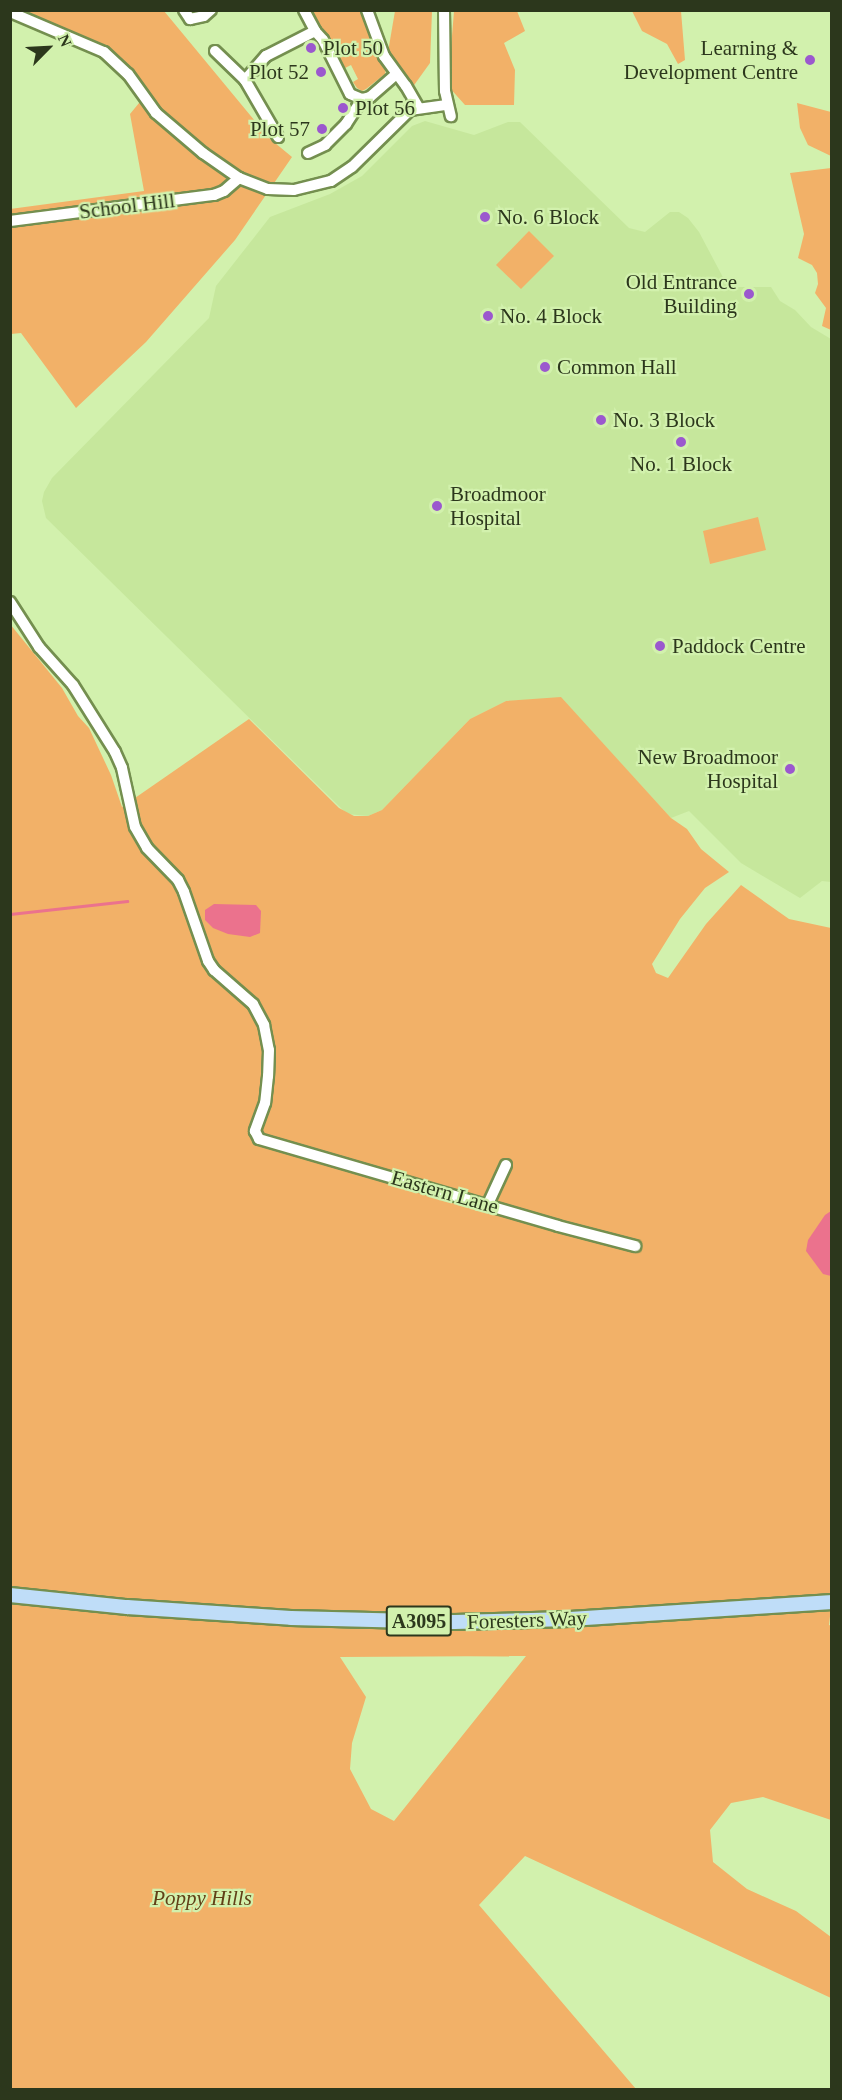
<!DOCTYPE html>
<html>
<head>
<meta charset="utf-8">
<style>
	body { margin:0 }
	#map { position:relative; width:842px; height:2100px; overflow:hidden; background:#d2f1ad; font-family:"Times New Roman",serif }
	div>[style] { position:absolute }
	.built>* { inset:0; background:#c6e79c }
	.green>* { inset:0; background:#f2b168 }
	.water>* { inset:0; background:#eb728d }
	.stream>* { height:3px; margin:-1.5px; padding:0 1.5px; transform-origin:1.5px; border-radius:1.5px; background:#eb728d }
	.roads { filter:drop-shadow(2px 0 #748f4f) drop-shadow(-2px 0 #748f4f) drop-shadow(0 2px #748f4f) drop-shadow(0 -2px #748f4f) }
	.minor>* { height:10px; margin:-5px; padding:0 5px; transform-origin:5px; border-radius:5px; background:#fff }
	.major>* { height:14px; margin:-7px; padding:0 7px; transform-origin:7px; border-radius:7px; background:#bfddf8 }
	.dots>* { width:16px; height:16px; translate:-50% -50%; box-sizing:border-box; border:3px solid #d2f1ad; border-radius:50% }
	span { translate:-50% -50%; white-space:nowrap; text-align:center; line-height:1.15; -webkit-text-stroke:4.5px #d2f1ad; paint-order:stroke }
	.shield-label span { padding:2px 4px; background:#d2f1ad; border:2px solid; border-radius:4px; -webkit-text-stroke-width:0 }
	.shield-label { font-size:20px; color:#2c371c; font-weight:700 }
	.poi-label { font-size:21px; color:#2c371c }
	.left { translate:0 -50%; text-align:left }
	.right { translate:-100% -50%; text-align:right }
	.street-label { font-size:21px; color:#2c371c }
	.park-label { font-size:21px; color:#614017; font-style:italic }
	.frame { position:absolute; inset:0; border:12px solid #2c371c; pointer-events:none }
	.north { position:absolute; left:18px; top:18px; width:60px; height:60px; -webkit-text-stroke:4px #d2f1ad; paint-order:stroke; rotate:66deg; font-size:16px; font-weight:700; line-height:24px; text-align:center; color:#2c371c }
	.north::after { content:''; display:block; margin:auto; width:21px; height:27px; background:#2c371c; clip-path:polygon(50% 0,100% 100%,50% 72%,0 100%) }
</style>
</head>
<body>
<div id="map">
	<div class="built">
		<i style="clip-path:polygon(425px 121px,474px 135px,508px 122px,520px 122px,629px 228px,645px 232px,670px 212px,679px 212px,688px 218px,699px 232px,726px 283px,738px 287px,771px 287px,780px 301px,795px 310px,811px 327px,831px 339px,831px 882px,822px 881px,800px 898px,741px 863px,689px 811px,671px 818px,561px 698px,506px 701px,470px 719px,382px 810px,368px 816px,347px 814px,46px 518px,42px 501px,44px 492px,52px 478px,209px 318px,216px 286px,270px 217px,330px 194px,362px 176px,412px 126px)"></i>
	</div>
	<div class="green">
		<i style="clip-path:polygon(11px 11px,164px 11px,269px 138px,292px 157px,235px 240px,146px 342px,76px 408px,21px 333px,11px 334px,10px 209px,144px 191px,130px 114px,144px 97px,104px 52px)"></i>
		<i style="clip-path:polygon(311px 11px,362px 11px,378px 55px,386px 69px,385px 74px,366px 89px,362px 91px,357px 88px,353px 82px,358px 79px,351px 65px,343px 69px,334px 52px,340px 48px,336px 39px,330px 42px)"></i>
		<i style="clip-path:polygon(395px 11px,432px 11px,430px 63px,412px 88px,388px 52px)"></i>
		<i style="clip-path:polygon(454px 11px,517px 11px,525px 31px,504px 43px,515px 70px,514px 105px,465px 105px,448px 86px)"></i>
		<i style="clip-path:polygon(632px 11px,681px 11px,685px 60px,678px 64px,667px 44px,642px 31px)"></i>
		<i style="clip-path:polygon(797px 103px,831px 112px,831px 156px,808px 145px,800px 128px)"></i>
		<i style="clip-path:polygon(831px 168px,832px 168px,831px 330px,822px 326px,826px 308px,815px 293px,818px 284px,817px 273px,812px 265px,798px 258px,804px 234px,790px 173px)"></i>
		<i style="clip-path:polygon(529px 231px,554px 256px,521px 289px,496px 265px)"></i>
		<i style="clip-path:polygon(758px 517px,766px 550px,710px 564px,703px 531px)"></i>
		<i style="clip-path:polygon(evenodd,10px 624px,62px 688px,78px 716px,89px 728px,111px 775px,122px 807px,249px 719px,339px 808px,354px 816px,368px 816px,382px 810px,470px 719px,506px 701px,561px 697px,671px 818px,687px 829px,701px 849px,729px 872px,705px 888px,680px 919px,652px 964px,656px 973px,668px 978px,706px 924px,741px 885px,789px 919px,831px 928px,832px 1599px,829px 1625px,832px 1626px,831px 1820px,763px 1797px,731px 1803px,710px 1830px,713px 1862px,747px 1889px,796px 1911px,831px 1937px,831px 1998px,525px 1856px,479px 1905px,636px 2089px,11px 2089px,10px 624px,526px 1656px,394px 1821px,371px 1809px,350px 1769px,352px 1743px,366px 1697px,340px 1657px,526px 1656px)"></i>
	</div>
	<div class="water">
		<i style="clip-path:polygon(214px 904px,256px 905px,261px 911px,260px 933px,250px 937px,228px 934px,213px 928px,205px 920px,205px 910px)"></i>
		<i style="clip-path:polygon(831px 1211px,831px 1276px,823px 1274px,806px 1251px,808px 1240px,825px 1215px)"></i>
	</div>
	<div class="stream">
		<i style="left:10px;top:914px;width:118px;rotate:-6.3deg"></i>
	</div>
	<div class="roads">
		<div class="minor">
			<i style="left:184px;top:10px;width:11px;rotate:56deg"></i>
			<i style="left:190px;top:19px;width:14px;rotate:-12deg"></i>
			<i style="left:204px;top:16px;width:9px;rotate:-41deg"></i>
			<i style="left:304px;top:10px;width:24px;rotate:62deg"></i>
			<i style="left:367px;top:10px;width:49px;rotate:69.7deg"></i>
			<i style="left:384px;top:56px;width:37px;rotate:54deg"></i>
			<i style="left:406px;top:86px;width:24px;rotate:60deg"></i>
			<i style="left:444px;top:10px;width:81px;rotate:89.3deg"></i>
			<i style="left:445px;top:91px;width:26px;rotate:77deg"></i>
			<i style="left:10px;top:12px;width:102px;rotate:23.1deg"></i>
			<i style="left:104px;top:52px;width:33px;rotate:43deg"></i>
			<i style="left:128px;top:74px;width:48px;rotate:54.3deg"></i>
			<i style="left:156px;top:113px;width:62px;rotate:40.4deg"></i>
			<i style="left:203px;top:153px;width:44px;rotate:34.8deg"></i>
			<i style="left:239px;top:178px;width:31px;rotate:21deg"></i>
			<i style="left:268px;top:189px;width:26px;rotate:2deg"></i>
			<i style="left:294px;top:190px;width:38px;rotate:-14deg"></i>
			<i style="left:331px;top:181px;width:25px;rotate:-34deg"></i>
			<i style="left:352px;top:167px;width:81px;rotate:-44.5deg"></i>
			<i style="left:410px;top:110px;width:37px;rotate:-8deg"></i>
			<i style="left:215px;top:51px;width:42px;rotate:44deg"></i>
			<i style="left:245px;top:80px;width:66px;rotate:59.9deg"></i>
			<i style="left:245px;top:80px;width:32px;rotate:-49deg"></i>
			<i style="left:266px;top:56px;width:55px;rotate:-27deg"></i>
			<i style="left:315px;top:31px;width:12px;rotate:48deg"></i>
			<i style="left:323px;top:40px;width:60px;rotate:63.4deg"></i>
			<i style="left:350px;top:94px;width:13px;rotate:23deg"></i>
			<i style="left:362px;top:99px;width:8px;rotate:-14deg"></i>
			<i style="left:370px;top:97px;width:35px;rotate:-41deg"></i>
			<i style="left:308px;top:153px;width:19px;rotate:-25deg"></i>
			<i style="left:325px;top:145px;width:30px;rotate:-45deg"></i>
			<i style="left:346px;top:124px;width:30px;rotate:-57deg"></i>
			<i style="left:10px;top:221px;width:206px;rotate:-7.3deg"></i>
			<i style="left:214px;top:195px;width:11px;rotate:-22deg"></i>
			<i style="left:224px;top:191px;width:20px;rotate:-41deg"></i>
			<i style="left:10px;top:602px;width:54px;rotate:57.2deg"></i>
			<i style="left:39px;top:647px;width:51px;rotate:48.2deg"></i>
			<i style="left:73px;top:685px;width:79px;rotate:57.9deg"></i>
			<i style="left:115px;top:752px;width:17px;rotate:66deg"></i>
			<i style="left:122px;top:768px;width:60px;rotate:77.6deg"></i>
			<i style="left:135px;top:827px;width:24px;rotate:60deg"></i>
			<i style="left:147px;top:848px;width:45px;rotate:45.9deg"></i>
			<i style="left:178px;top:880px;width:13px;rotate:63deg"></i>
			<i style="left:184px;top:892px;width:73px;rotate:70.8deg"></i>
			<i style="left:208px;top:961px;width:11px;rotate:56deg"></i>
			<i style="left:214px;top:970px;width:52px;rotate:41.1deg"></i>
			<i style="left:253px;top:1004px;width:24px;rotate:62deg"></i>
			<i style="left:264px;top:1025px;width:25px;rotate:79deg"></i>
			<i style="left:269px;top:1050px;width:26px;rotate:92deg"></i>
			<i style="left:268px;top:1076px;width:27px;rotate:96deg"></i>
			<i style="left:265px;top:1103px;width:30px;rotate:110deg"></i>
			<i style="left:255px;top:1131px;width:9px;rotate:63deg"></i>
			<i style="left:259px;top:1139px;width:311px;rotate:16.2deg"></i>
			<i style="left:558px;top:1226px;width:80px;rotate:14.6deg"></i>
			<i style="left:488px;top:1204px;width:43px;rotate:-65.2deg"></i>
		</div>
		<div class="major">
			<i style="left:10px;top:1595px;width:118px;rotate:5.9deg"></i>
			<i style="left:127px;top:1607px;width:164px;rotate:3.8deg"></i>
			<i style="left:291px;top:1618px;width:163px;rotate:1.4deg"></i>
			<i style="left:454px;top:1622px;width:116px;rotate:-1.5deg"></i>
			<i style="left:570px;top:1619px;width:263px;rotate:-3.7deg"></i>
		</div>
	</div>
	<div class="dots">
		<i style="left:311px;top:48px;background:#9b58ce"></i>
		<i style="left:810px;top:60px;background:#9b58ce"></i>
		<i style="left:321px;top:72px;background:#9b58ce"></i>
		<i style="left:343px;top:108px;background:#9b58ce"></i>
		<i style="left:322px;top:129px;background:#9b58ce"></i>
		<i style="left:485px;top:217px;background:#9b58ce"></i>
		<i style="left:749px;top:294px;background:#9b58ce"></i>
		<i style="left:488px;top:316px;background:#9b58ce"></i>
		<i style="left:545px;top:367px;background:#9b58ce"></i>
		<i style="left:601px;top:420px;background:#9b58ce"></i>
		<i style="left:681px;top:442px;background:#9b58ce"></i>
		<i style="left:437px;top:506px;background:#9b58ce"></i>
		<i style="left:660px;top:646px;background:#9b58ce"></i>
		<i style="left:790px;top:769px;background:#9b58ce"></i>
	</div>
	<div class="shield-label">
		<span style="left:419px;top:1621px">A3095</span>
	</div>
	<div class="poi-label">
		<span class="left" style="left:323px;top:48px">Plot 50</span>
		<span class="right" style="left:798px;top:60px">Learning &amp;<br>Development Centre</span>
		<span class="right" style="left:309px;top:72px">Plot 52</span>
		<span class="left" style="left:355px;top:108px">Plot 56</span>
		<span class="right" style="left:310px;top:129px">Plot 57</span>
		<span class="left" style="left:497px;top:217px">No. 6 Block</span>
		<span class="right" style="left:737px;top:294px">Old Entrance<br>Building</span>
		<span class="left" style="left:500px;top:316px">No. 4 Block</span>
		<span class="left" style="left:557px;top:367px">Common Hall</span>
		<span class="left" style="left:613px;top:420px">No. 3 Block</span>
		<span style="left:681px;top:464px">No. 1 Block</span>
		<span class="left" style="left:450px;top:506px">Broadmoor<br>Hospital</span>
		<span class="left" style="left:672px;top:646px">Paddock Centre</span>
		<span class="right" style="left:778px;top:769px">New Broadmoor<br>Hospital</span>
	</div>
	<div class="street-label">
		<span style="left:127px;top:206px;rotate:-7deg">School Hill</span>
		<span style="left:445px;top:1192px;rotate:16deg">Eastern Lane</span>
		<span style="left:527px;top:1620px;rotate:-2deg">Foresters Way</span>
	</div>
	<div class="park-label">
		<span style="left:202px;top:1898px">Poppy Hills</span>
	</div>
	<div class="frame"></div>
	<div class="north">N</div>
</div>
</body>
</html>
